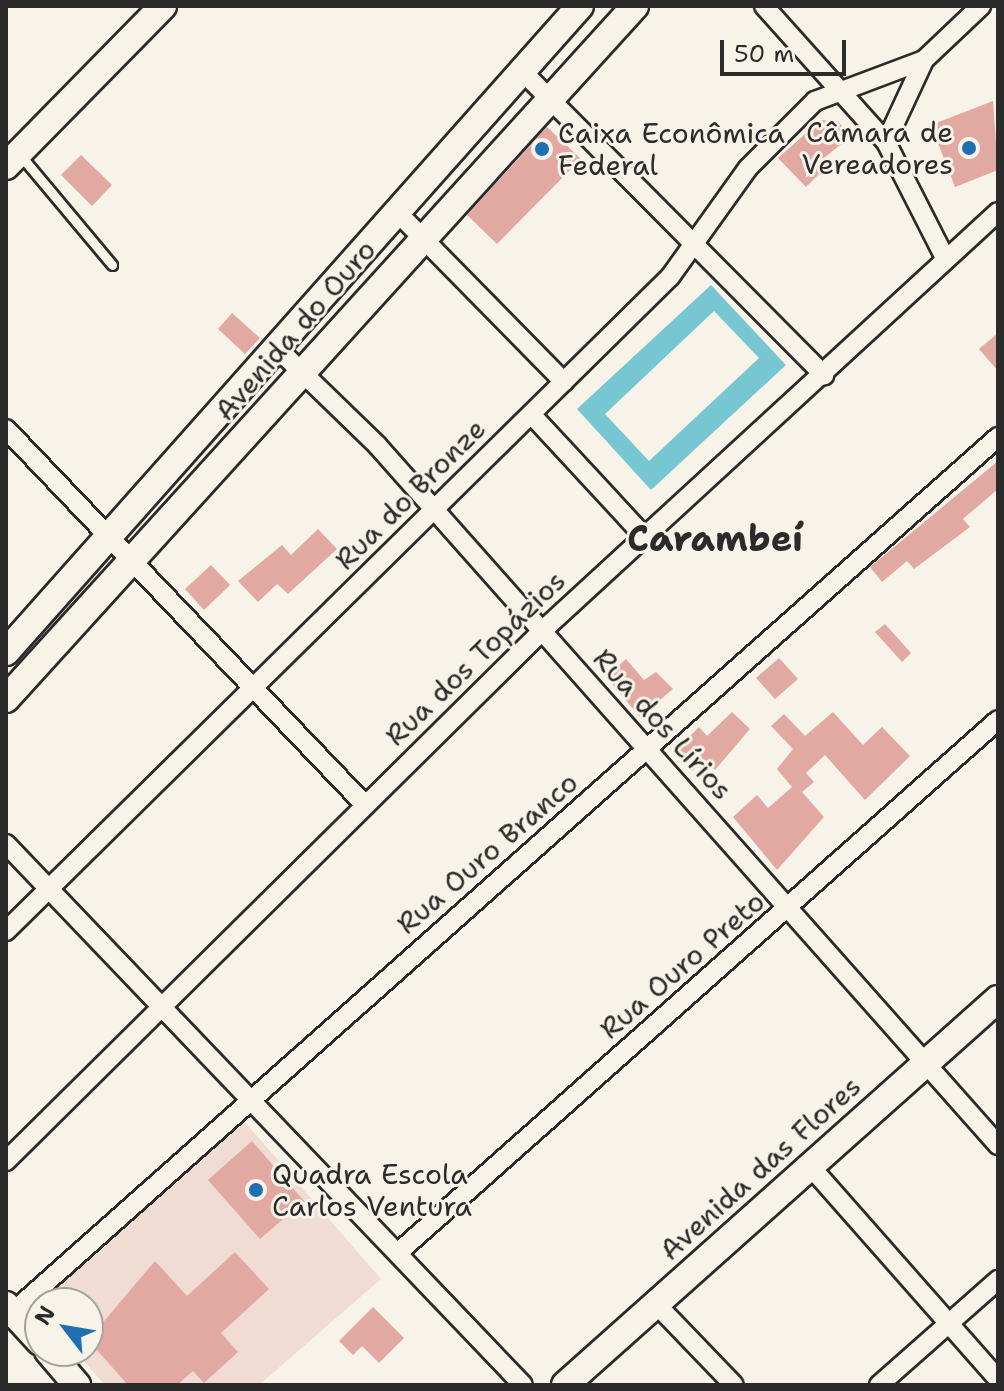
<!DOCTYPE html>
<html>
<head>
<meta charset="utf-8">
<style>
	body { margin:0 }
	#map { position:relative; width:1004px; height:1391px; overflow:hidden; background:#f7f3e8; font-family:"Shantell Sans",sans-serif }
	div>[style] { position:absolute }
	.built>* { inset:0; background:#f1dcd3 }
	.water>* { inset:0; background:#77c7d2 }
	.building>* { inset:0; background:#e2a8a2 }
	.roads { filter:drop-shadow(2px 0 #2b2b2b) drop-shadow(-2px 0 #2b2b2b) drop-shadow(0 2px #2b2b2b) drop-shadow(0 -2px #2b2b2b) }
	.lane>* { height:9px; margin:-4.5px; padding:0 4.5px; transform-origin:4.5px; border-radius:4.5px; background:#f7f3e8 }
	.street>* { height:18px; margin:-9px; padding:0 9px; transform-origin:9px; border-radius:9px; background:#f7f3e8 }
	.secondary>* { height:26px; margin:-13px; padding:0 13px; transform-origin:13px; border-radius:13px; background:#f7f3e8 }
	.dots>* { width:22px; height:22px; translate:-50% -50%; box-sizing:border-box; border:4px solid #f7f3e8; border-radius:50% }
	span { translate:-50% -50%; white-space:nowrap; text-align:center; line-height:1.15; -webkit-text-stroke:6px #f7f3e8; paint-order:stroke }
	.poi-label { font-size:28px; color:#2b2b2b }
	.right { translate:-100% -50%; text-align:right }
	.left { translate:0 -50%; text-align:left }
	.street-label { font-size:28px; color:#2b2b2b }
	.district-label { font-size:36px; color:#2b2b2b; font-weight:700 }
	.frame { position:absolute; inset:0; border:8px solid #2b2b2b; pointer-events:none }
	.north { position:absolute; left:24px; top:1287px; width:80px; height:80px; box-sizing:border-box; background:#f7f3e8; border:2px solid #a5a39c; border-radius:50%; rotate:301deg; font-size:22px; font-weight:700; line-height:32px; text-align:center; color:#2b2b2b }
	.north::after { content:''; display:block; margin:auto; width:28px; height:36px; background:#1f6fb2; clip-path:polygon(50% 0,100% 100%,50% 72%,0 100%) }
	.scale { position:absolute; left:720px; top:40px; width:126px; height:36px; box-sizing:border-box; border:4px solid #2b2b2b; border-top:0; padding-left:10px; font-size:24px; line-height:28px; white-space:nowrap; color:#2b2b2b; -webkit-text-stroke:6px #f7f3e8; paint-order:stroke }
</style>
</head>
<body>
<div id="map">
	<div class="built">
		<i style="clip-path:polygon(245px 1122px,381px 1279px,259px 1385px,105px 1385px,75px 1351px,88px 1351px,88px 1303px,40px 1303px)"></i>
	</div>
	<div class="water">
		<i style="clip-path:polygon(evenodd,711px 285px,786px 365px,651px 490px,577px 409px,711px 285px,714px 311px,759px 358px,649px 461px,605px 414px,714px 311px)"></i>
	</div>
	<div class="building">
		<i style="clip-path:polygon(993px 101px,998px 170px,955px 187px,931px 125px)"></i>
		<i style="clip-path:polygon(821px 120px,838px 121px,850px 137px,819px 162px,825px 168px,806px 187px,778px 158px)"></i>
		<i style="clip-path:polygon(547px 127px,581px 159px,497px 244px,467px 215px)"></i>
		<i style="clip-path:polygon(81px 155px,112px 185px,92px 206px,61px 175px)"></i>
		<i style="clip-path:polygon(232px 313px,260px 338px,245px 354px,218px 329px)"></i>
		<i style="clip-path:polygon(998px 333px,998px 371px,979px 349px)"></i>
		<i style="clip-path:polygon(998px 461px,998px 489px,963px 519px,970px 527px,914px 569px,907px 561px,882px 582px,870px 567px)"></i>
		<i style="clip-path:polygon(318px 529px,337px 549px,288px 594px,277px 584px,258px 602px,238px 581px,282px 545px,291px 555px)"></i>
		<i style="clip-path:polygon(211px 565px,230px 585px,204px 610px,185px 589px)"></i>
		<i style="clip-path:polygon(885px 624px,911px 653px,902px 662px,875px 632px)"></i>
		<i style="clip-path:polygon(779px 658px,798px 679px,775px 699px,756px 678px)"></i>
		<i style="clip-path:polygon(626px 659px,644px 680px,656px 672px,673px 689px,640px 717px,606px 677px)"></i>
		<i style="clip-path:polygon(732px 712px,750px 729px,715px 770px,705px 760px,692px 771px,674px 752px,699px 727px,707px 736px)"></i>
		<i style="clip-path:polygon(833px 712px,863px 745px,882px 727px,910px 756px,865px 800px,825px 755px,806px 773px,814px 782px,802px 792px,824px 817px,777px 870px,733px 817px,757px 795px,768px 808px,792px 787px,777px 769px,793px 749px,771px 726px,784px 714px,805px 736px)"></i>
		<i style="clip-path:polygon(252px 1141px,304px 1201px,260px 1239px,208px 1180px)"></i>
		<i style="clip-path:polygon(235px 1252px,269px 1289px,221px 1333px,238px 1352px,204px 1383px,193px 1371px,177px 1385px,128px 1385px,88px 1340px,155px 1261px,187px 1296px)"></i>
		<i style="clip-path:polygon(373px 1307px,404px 1338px,379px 1363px,362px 1346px,353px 1355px,339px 1341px)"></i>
	</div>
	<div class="roads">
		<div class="lane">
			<i style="left:21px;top:156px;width:142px;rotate:50.1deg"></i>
		</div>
		<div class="street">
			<i style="left:764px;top:6px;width:183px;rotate:48.1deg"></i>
			<i style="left:886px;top:142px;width:130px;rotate:63deg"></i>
			<i style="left:522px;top:71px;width:429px;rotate:45.2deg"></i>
			<i style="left:886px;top:142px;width:90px;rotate:-65.1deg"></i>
			<i style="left:924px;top:60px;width:79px;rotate:-43.5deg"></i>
			<i style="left:397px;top:212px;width:238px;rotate:45.5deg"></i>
			<i style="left:277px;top:348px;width:139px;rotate:44.1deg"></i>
			<i style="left:377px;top:445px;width:936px;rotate:48.42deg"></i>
			<i style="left:531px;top:414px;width:165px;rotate:47.2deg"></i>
			<i style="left:6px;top:429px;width:520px;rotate:46.32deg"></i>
			<i style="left:6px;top:844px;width:748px;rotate:46.3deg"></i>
			<i style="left:6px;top:931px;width:932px;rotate:-44.57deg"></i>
			<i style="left:670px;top:277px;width:134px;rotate:-54.4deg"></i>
			<i style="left:748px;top:168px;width:95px;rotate:-45deg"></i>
			<i style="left:815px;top:101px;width:116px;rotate:-20.6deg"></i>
			<i style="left:6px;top:1161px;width:754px;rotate:-44.68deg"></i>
			<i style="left:542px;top:631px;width:619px;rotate:-42.58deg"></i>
			<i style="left:810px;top:1166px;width:284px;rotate:48.6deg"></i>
			<i style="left:401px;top:1250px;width:798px;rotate:-41.6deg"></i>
			<i style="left:656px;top:1304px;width:112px;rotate:46.1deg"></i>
			<i style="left:6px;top:1318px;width:1327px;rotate:-41.61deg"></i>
			<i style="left:879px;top:1385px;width:159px;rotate:-41.4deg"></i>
		</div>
		<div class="secondary">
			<i style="left:6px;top:166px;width:224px;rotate:-45.5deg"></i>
			<i style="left:6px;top:652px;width:864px;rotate:-48.38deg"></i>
			<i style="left:6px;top:699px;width:936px;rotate:-47.77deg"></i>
			<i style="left:6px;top:1305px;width:50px;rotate:47.4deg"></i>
			<i style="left:48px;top:1351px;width:45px;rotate:49.5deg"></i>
			<i style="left:565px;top:1385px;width:580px;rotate:-41.72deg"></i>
		</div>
	</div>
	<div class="dots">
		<i style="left:969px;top:148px;background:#1f6fb2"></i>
		<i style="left:542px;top:149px;background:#1f6fb2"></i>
		<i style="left:256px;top:1190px;background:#1f6fb2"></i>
	</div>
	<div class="poi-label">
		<span class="right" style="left:953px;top:148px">Câmara de<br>Vereadores</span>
		<span class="left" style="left:558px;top:149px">Caixa Econômica<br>Federal</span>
		<span class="left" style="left:272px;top:1190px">Quadra Escola<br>Carlos Ventura</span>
	</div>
	<div class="street-label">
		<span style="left:295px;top:330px;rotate:-49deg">Avenida do Ouro</span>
		<span style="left:410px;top:494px;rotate:-45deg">Rua do Bronze</span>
		<span style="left:475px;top:658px;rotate:-44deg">Rua dos Topázios</span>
		<span style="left:663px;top:724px;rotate:48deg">Rua dos Lírios</span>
		<span style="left:487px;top:853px;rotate:-41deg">Rua Ouro Branco</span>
		<span style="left:682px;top:965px;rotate:-41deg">Rua Ouro Preto</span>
		<span style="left:760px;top:1168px;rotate:-42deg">Avenida das Flores</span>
	</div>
	<div class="district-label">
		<span style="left:715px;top:539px">Carambeí</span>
	</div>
	<div class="frame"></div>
	<div class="north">N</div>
	<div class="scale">50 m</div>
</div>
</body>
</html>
